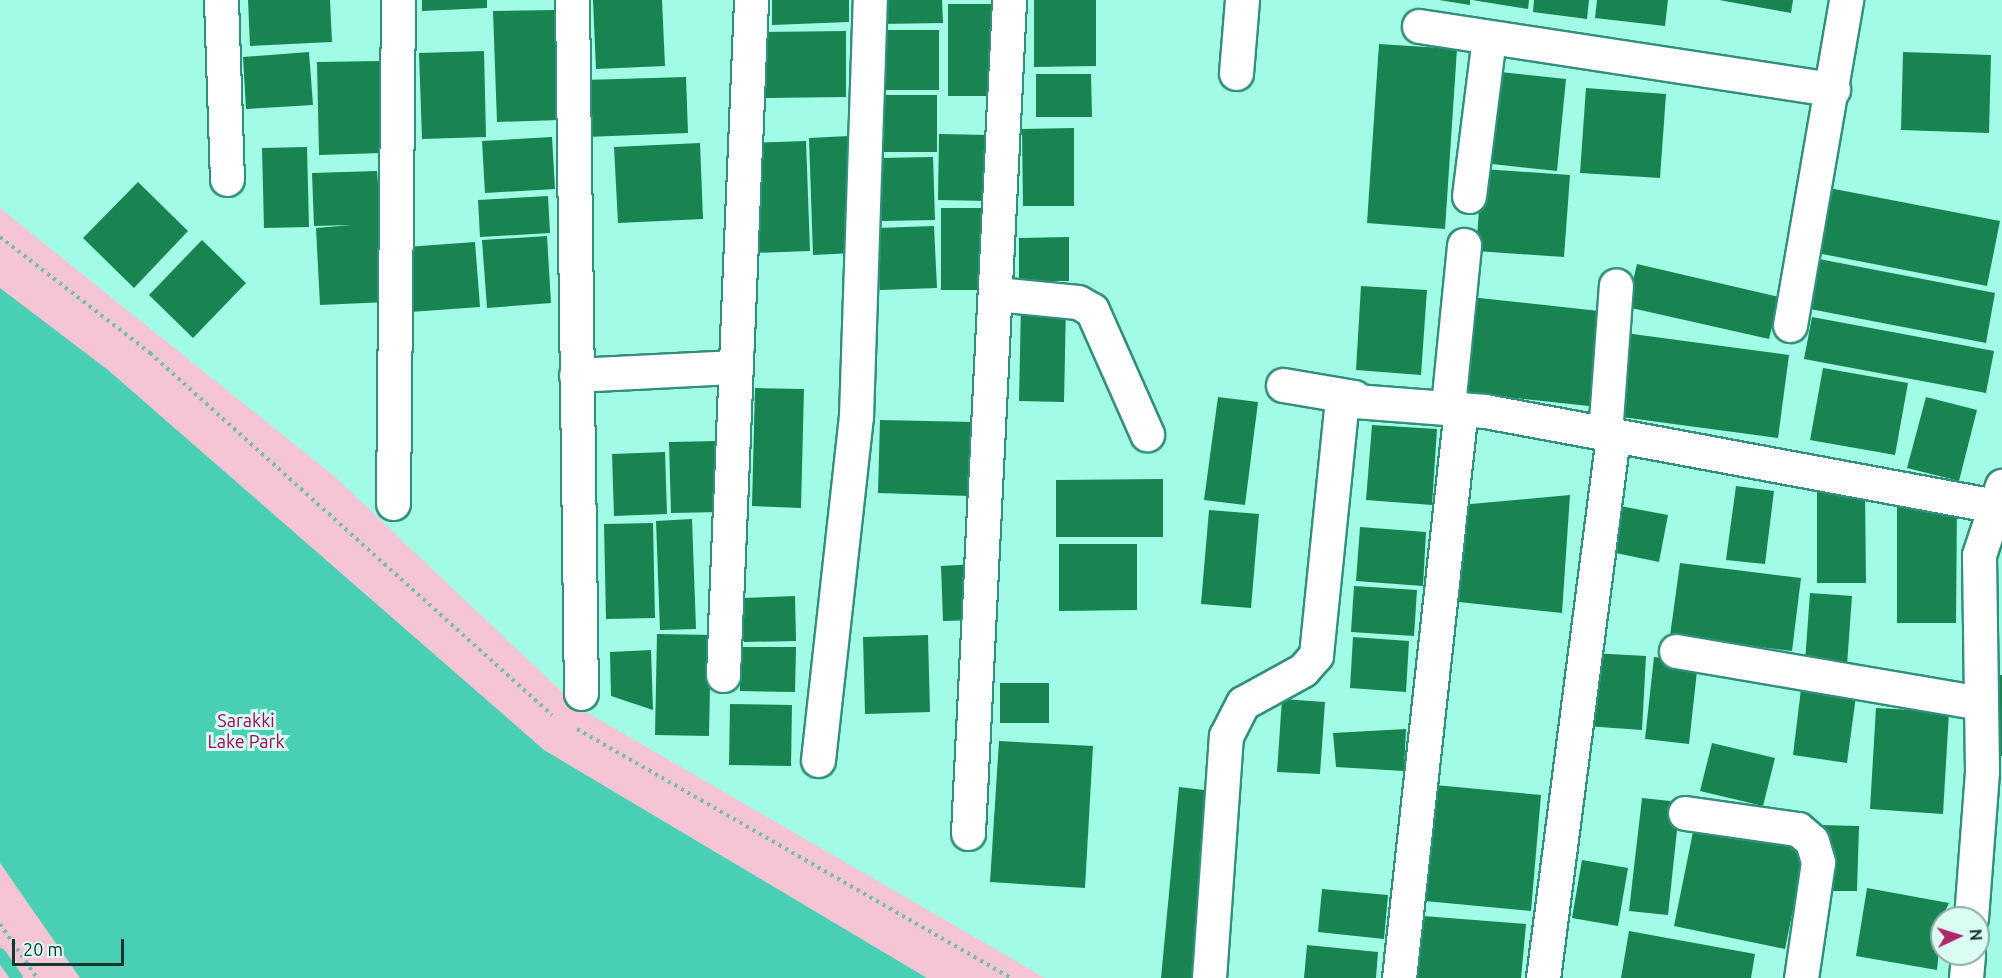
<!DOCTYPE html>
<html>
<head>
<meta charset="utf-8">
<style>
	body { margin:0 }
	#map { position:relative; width:2002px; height:978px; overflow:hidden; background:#a2fbe4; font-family:Ubuntu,sans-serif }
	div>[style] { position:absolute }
	.green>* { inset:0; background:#f6c5d5 }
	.water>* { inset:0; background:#49d0b4 }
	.stream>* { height:12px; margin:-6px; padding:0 6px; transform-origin:6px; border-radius:6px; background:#49d0b4 }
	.building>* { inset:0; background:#188451 }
	.path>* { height:4px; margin-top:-2px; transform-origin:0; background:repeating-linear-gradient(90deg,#74bdaa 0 3px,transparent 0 7.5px) }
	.roads { filter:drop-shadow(2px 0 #338e7b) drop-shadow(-2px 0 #338e7b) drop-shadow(0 2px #338e7b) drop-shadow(0 -2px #338e7b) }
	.street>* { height:33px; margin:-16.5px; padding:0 16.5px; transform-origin:16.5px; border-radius:16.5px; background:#fff }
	span { translate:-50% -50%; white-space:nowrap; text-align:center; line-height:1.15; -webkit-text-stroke:6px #dbfcf3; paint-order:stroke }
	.park-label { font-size:18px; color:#9d0459 }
	.north { position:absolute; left:1930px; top:906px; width:60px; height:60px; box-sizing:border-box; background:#dbfcf3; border:2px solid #8bada5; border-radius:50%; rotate:86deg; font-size:16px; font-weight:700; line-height:24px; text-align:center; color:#12372f }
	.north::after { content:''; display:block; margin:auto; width:21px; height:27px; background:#af2769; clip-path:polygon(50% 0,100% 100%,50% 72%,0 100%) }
	.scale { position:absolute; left:12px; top:939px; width:112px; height:27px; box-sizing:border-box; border:3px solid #12372f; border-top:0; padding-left:8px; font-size:18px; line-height:21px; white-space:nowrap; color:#12372f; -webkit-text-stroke:4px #dbfcf3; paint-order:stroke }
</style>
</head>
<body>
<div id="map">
	<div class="green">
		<i style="clip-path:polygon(0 208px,334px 476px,579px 708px,1045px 978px,0 978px)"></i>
	</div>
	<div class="water">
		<i style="clip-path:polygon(0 288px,108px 370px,544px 750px,927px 978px,80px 978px,0 863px)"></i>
	</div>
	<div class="stream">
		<i style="left:0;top:954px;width:29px;rotate:55deg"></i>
	</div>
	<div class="building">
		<i style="clip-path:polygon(248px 0,330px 0,332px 42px,250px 46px)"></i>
		<i style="clip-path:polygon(422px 0,487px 0,487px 8px,422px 11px)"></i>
		<i style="clip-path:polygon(593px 0,662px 0,665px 66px,596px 69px)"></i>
		<i style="clip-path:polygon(772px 0,849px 0,849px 22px,772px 25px)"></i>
		<i style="clip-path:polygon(880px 0,942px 0,943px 23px,880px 24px)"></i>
		<i style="clip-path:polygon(1034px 0,1096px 0,1096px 66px,1034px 67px)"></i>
		<i style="clip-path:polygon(1439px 0,1470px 0,1470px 5px)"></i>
		<i style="clip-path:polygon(1472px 0,1529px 0,1528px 9px)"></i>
		<i style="clip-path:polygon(1534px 0,1589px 0,1587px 19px,1533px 12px)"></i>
		<i style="clip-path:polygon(1597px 0,1668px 0,1665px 26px,1595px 18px)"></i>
		<i style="clip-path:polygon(1719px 0,1793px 0,1791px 13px)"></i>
		<i style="clip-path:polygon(948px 4px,997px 4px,997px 96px,948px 96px)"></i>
		<i style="clip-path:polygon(555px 10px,559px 120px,497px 122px,493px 11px)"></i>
		<i style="clip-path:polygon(882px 30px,939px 30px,939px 90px,882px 90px)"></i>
		<i style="clip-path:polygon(846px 31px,846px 97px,765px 98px,764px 32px)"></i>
		<i style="clip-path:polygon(1379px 44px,1457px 49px,1445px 229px,1367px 223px)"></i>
		<i style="clip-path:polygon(484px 51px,486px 137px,422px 139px,419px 53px)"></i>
		<i style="clip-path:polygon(309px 52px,313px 105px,246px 109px,243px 57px)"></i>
		<i style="clip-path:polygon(1903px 52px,1991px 55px,1989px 133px,1901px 130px)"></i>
		<i style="clip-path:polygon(380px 61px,382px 153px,319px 155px,317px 62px)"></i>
		<i style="clip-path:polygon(1491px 71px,1566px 79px,1557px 171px,1483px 163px)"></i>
		<i style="clip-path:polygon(1036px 74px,1091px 74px,1092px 117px,1036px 117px)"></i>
		<i style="clip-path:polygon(686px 77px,688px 133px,586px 137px,584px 80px)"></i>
		<i style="clip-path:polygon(1586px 88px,1666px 94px,1660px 178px,1580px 173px)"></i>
		<i style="clip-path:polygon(883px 95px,937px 95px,937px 152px,883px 152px)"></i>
		<i style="clip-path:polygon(1074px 128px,1074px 206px,1023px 206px,1022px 129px)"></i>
		<i style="clip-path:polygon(939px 134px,990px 135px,989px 201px,938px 200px)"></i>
		<i style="clip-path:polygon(849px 136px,853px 253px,813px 255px,809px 138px)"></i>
		<i style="clip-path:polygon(552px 137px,555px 189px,485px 193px,482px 141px)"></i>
		<i style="clip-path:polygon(806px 141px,810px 251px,751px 253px,748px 143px)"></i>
		<i style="clip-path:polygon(700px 143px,703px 219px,618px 223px,614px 147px)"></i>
		<i style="clip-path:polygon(307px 147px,309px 227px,264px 228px,262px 148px)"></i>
		<i style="clip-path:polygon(933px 157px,935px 220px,882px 221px,881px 158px)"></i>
		<i style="clip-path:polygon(1482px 169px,1570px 175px,1564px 257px,1476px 251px)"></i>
		<i style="clip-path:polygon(377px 171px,387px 302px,320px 305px,316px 228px,352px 225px,314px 226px,312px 173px)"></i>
		<i style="clip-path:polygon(138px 182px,188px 231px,134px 288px,83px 238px)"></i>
		<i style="clip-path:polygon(1824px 187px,2000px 221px,1987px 286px,1812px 252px)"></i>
		<i style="clip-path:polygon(548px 196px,550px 233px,480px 237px,478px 200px)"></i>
		<i style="clip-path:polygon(941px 208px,990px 208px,990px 290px,941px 290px)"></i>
		<i style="clip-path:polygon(934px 226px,937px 288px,880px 290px,878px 228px)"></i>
		<i style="clip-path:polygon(547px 236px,551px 303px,487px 308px,482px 240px)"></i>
		<i style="clip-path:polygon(1069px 237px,1069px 281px,1019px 281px,1019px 238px)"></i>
		<i style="clip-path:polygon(202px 240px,246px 283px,193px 338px,149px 295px)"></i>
		<i style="clip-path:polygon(475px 242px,480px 307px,410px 312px,406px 247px)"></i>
		<i style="clip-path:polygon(1819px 259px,1995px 293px,1986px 343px,1810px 309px)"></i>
		<i style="clip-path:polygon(1637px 264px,1779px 297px,1769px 339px,1627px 307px)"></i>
		<i style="clip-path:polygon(1361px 286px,1427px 290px,1421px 375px,1356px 370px)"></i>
		<i style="clip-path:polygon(1470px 297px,1608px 312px,1598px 407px,1460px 392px)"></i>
		<i style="clip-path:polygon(1021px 304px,1066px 305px,1064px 402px,1019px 401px)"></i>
		<i style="clip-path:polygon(1812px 317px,1994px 351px,1986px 393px,1804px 359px)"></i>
		<i style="clip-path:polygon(1625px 333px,1789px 355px,1778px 438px,1614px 416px)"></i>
		<i style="clip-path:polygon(1823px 368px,1908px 383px,1895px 455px,1810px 440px)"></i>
		<i style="clip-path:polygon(755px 388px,804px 389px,801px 508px,752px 506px)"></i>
		<i style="clip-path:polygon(1218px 397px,1258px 402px,1245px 505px,1204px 500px)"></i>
		<i style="clip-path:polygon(1926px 397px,1977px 410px,1959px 481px,1907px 468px)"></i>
		<i style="clip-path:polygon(880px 420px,973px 422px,970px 496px,878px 493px)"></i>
		<i style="clip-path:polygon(1372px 425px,1437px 429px,1432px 505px,1366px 500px)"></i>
		<i style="clip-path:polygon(719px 441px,721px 512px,671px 513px,669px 442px)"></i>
		<i style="clip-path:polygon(665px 452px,667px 514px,614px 516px,612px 454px)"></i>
		<i style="clip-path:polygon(1163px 479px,1163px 537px,1056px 537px,1056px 480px)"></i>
		<i style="clip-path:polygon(1736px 486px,1774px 491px,1765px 564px,1726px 560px)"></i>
		<i style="clip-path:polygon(1817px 490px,1865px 490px,1866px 583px,1817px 583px)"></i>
		<i style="clip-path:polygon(1570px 495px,1562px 613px,1459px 602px,1460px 505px)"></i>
		<i style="clip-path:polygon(1897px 502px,1957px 502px,1956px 623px,1897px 623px)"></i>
		<i style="clip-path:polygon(1620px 506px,1668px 515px,1659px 562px,1611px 552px)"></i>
		<i style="clip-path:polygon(1209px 510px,1259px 514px,1251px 608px,1201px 604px)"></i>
		<i style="clip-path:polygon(692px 519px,696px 629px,660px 630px,656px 521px)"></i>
		<i style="clip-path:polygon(653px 523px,655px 618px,606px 619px,604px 524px)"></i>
		<i style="clip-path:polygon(1360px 527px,1426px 532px,1423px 586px,1356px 581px)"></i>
		<i style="clip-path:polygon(1059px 544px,1137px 544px,1137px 610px,1059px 611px)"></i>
		<i style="clip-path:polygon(1680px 563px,1801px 578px,1792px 651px,1670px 636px)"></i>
		<i style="clip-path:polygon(976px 564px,978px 620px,943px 621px,941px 566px)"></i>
		<i style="clip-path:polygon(1354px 586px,1417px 590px,1414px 636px,1351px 632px)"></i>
		<i style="clip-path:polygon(1810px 593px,1852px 596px,1847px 665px,1805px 662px)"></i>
		<i style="clip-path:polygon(795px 596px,796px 641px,744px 642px,743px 598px)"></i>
		<i style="clip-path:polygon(657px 634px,711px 635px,709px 736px,655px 735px)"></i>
		<i style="clip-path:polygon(928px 635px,930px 712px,865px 714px,863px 637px)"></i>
		<i style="clip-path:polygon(1353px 637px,1409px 641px,1406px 692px,1350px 688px)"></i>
		<i style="clip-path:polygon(740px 647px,796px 647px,795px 692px,740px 691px)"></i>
		<i style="clip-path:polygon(651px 650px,653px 710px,611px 696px,610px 652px)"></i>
		<i style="clip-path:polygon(1591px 653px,1646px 656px,1642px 730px,1586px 726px)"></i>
		<i style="clip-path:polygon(1654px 657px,1698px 662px,1689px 744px,1645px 739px)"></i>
		<i style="clip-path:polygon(1987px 675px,2002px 675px,2002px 756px,1988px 756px)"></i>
		<i style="clip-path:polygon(1000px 683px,1049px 683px,1049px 723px,1000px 723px)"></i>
		<i style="clip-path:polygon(1801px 689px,1856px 696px,1847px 763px,1793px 755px)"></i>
		<i style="clip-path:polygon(1282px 699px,1325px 702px,1320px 774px,1277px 772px)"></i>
		<i style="clip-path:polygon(730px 704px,792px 705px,791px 766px,729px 765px)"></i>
		<i style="clip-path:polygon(1876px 708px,1949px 712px,1943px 814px,1870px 809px)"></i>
		<i style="clip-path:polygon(1406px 729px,1404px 771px,1336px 767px,1333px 733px)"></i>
		<i style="clip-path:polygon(999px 741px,1093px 746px,1085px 888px,990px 882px)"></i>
		<i style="clip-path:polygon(1712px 743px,1775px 758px,1763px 806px,1700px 791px)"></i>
		<i style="clip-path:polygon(1435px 785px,1541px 795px,1531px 911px,1425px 901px)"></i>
		<i style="clip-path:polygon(1179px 787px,1221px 792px,1203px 978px,1161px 978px)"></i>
		<i style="clip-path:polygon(1642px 798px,1680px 802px,1668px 915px,1629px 911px)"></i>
		<i style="clip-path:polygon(1820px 825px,1859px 826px,1857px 891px,1818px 891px)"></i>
		<i style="clip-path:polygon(1694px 827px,1805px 850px,1785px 949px,1674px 926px)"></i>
		<i style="clip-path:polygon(1582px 860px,1628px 868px,1618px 926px,1572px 918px)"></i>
		<i style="clip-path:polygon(1867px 888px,1949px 903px,1942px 918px,1937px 970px,1856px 956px)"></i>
		<i style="clip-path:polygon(1322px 889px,1388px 895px,1384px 939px,1318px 932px)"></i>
		<i style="clip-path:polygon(1423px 916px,1526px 924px,1521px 978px,1418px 978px)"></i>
		<i style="clip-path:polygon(1629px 931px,1755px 954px,1751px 978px,1621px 978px)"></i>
		<i style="clip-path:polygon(1307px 945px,1378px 952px,1376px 978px,1304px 978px)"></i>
	</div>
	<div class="path">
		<i style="left:0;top:237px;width:190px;rotate:37.7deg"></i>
		<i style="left:150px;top:353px;width:541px;rotate:42deg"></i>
		<i style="left:577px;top:729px;width:500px;rotate:29.84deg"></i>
		<i style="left:0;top:924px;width:65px;rotate:55.6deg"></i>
	</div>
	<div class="roads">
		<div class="street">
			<i style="left:221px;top:0;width:179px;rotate:88.1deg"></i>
			<i style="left:572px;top:0;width:693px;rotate:89.26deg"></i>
			<i style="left:1419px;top:26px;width:419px;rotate:8.7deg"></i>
			<i style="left:1236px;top:73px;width:73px;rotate:-85.3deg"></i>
			<i style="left:1469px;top:196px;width:160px;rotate:-82.8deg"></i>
			<i style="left:996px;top:294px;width:82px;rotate:5.6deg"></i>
			<i style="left:1078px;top:302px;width:16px;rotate:30deg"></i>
			<i style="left:1092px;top:310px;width:136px;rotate:66.1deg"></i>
			<i style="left:1790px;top:325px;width:330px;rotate:-80.2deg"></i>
			<i style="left:576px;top:375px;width:159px;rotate:-2.9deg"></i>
			<i style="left:1283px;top:385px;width:72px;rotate:9.6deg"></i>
			<i style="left:1448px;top:406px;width:162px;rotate:-84.3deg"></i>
			<i style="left:1605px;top:434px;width:149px;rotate:-85.8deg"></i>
			<i style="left:393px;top:503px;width:503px;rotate:-89.43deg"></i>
			<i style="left:1676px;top:651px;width:309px;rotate:9.7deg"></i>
			<i style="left:723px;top:675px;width:676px;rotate:-87.62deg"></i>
			<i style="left:818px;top:760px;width:346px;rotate:-83.7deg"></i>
			<i style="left:856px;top:416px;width:416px;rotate:-88.1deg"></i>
			<i style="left:1685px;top:813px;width:114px;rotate:8.1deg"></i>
			<i style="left:1798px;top:829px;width:18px;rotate:41deg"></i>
			<i style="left:1812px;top:841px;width:22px;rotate:74deg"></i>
			<i style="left:1818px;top:862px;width:117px;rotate:98.3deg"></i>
			<i style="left:968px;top:833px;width:834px;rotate:-87.18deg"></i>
			<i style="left:1971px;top:918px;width:147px;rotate:-85.7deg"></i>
			<i style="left:1982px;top:771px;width:216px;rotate:-90.8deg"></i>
			<i style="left:1979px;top:555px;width:73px;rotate:-71.6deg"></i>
			<i style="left:1209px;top:978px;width:243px;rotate:-86deg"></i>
			<i style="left:1226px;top:736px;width:37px;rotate:-63deg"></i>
			<i style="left:1243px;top:703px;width:68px;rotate:-28.8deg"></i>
			<i style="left:1303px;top:670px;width:20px;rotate:-49deg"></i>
			<i style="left:1316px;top:655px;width:256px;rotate:-84.2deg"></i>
			<i style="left:1342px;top:400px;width:143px;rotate:4.4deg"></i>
			<i style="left:1485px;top:411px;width:519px;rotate:10.55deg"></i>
			<i style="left:1399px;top:978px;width:573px;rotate:-83.79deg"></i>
			<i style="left:1543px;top:978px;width:547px;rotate:-82.64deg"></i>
			<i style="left:1966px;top:978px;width:24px;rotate:-85deg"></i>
		</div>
	</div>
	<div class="park-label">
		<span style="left:246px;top:731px">Sarakki<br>Lake Park</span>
	</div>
	<div class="north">N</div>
	<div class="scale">20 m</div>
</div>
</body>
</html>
